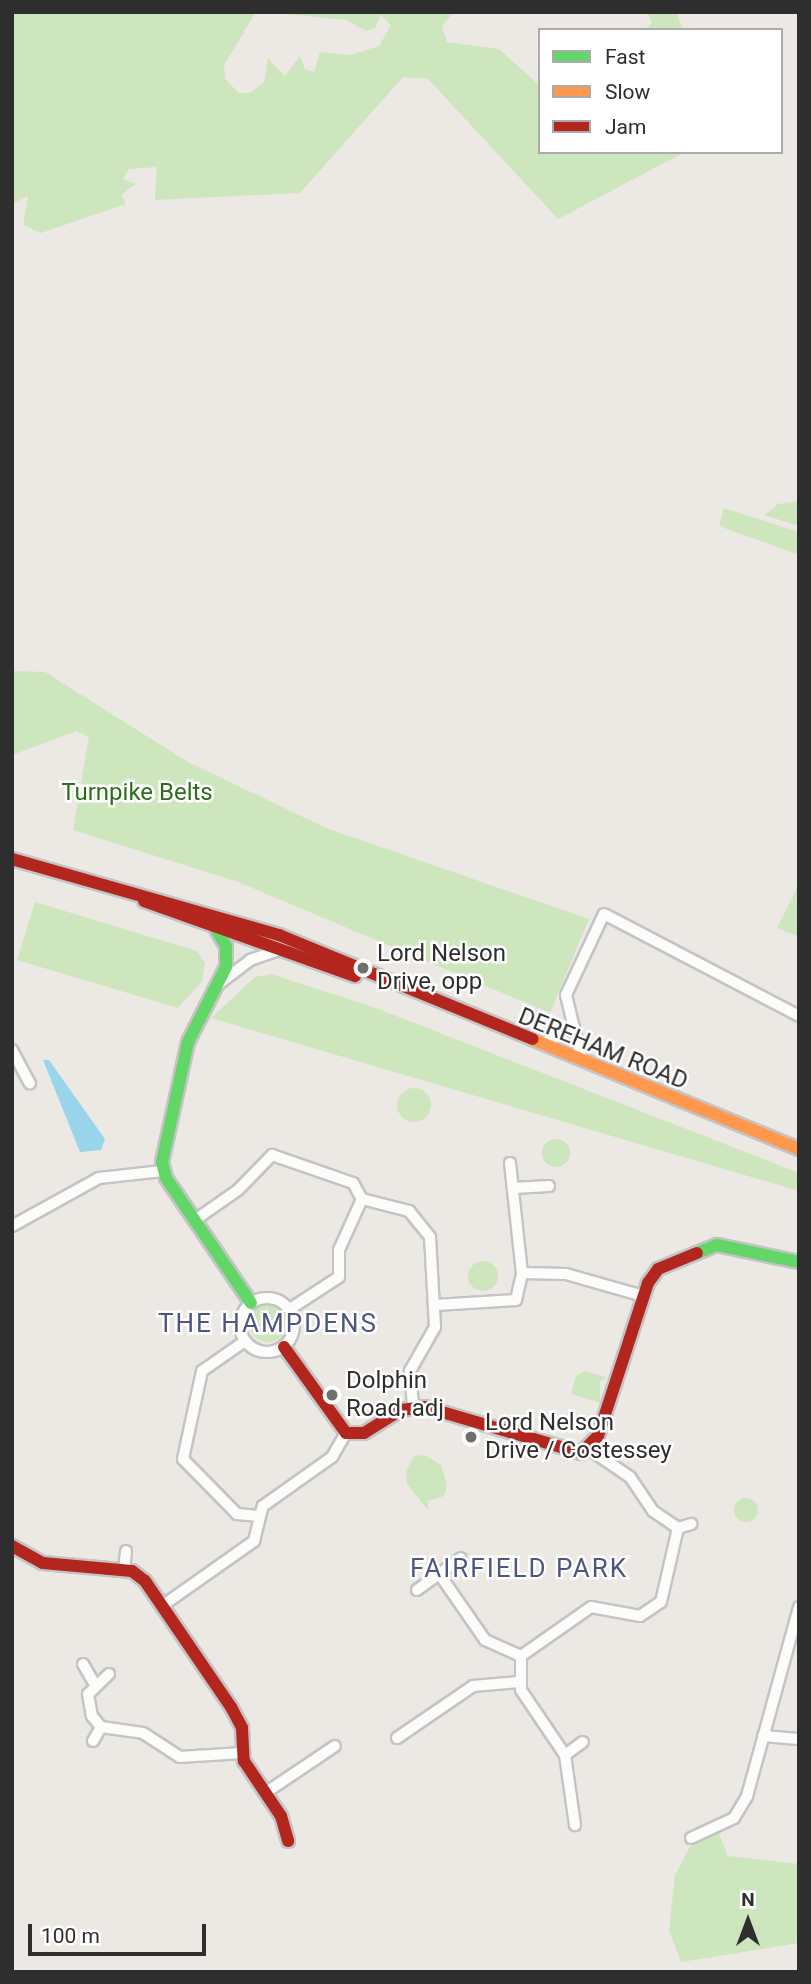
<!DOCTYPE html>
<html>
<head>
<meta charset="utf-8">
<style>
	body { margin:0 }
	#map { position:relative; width:811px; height:1984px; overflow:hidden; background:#ece8e4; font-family:Roboto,sans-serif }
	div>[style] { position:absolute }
	.green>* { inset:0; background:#cee6be }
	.round { border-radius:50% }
	.water>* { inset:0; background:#99d6ec }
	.roads { filter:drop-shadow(2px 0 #c5c4c5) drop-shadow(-2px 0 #c5c4c5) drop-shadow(0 2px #c5c4c5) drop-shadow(0 -2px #c5c4c5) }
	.street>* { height:10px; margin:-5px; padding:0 5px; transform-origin:5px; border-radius:5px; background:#fcfcfb }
	.street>.ring { margin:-5px; padding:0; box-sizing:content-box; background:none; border:10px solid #fcfcfb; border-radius:50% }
	.fast>* { height:12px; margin:-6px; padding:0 6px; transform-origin:6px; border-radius:6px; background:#63d668 }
	.slow>* { height:12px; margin:-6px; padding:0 6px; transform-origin:6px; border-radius:6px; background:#ff974d }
	.jam>* { height:12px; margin:-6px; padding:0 6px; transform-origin:6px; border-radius:6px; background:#b3261e }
	.dots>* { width:19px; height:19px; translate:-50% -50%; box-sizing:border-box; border:4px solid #fff; border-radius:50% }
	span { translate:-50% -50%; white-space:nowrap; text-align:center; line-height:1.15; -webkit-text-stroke:5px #fff; paint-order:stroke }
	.park-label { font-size:24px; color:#2c6e1b }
	.poi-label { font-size:24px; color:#2e2e2e }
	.left { translate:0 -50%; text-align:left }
	.street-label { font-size:24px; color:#2e2e2e }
	.neighbourhood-label { font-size:26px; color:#4d5680; letter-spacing:2px }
	.frame { position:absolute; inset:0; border:14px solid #2e2e2e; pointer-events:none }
	.legend { position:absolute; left:538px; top:28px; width:245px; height:126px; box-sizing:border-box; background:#fff; border:2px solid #ababab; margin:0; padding:9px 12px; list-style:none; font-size:21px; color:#2e2e2e }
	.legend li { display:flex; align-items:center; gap:14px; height:35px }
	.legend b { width:35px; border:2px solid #ababab }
	.north { position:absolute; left:713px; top:1886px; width:70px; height:70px; -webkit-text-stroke:5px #fff; paint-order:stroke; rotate:0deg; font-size:19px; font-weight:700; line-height:28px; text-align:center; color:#2e2e2e }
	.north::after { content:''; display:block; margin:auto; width:24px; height:32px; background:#2e2e2e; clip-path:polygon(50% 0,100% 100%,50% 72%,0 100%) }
	.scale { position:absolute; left:28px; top:1924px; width:178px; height:32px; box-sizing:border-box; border:4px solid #2e2e2e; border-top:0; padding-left:9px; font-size:21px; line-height:24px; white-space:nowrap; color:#2e2e2e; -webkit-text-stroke:5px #fff; paint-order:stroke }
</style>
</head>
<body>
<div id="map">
	<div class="green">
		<i style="clip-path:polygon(12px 12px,256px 12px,224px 65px,225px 79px,239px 93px,250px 93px,264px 82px,268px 58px,285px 76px,300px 56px,305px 69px,314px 72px,320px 52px,350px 55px,379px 46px,391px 25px,381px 15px,375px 28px,366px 31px,346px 20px,267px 12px,454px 12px,442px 26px,447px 42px,499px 49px,540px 86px,540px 152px,685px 152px,558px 219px,428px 79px,403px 77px,300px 193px,155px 200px,157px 167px,129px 169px,123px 179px,136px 184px,121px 195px,126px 204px,41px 233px,23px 225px,28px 196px,12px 204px)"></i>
		<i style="clip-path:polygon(647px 12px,676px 12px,683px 30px,644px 30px,652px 23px)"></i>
		<i style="clip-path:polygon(799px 501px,799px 526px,764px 515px,778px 504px)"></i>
		<i style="clip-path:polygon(724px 508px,799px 532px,799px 555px,719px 526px)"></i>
		<i style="clip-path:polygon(12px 671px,45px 672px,188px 762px,326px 828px,589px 919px,550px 1013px,238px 882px,73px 830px,89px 737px,77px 731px,12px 755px)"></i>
		<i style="clip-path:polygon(799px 884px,799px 937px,777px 928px)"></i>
		<i style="clip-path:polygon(35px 902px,197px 951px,205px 963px,202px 981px,178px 1008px,17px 960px)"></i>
		<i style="clip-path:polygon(271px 974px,376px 1008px,799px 1173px,799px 1191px,211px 1018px,255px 977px)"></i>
		<i class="round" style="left:397px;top:1088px;width:34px;height:34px"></i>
		<i class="round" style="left:542px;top:1139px;width:28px;height:28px"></i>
		<i class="round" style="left:468px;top:1261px;width:30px;height:30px"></i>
		<i class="round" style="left:249px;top:1304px;width:38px;height:38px"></i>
		<i style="clip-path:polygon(585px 1371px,608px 1378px,600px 1381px,600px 1403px,571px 1394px,576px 1376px)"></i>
		<i style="clip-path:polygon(425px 1455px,441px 1465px,447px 1485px,444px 1496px,428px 1501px,428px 1510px,407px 1484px,406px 1471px,414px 1456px)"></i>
		<i class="round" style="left:734px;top:1498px;width:24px;height:24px"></i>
		<i style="clip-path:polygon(719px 1833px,728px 1856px,799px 1864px,799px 1943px,681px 1962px,669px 1931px,675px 1875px,690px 1846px)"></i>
	</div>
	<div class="water">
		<i style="clip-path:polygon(43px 1060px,49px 1060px,105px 1139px,101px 1150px,80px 1152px)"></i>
	</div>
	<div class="roads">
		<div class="street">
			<i style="left:220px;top:983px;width:38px;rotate:-37deg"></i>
			<i style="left:250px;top:960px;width:28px;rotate:-19deg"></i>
			<i style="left:544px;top:1043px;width:34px;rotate:-28deg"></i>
			<i style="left:12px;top:1050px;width:38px;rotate:62deg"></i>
			<i style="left:581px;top:1057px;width:64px;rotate:-103.6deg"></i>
			<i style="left:566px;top:995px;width:89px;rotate:-64.9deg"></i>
			<i style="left:604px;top:914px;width:220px;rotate:27.6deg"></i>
			<i style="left:510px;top:1163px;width:111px;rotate:83.8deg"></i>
			<i style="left:513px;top:1188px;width:36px;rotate:-3deg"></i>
			<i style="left:362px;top:1199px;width:49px;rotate:14.3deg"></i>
			<i style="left:409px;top:1211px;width:33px;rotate:51deg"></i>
			<i style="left:430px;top:1237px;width:90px;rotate:86.8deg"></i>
			<i style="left:435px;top:1327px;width:51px;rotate:119.6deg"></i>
			<i style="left:410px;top:1371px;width:35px;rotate:85deg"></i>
			<i style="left:195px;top:1220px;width:52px;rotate:-34.9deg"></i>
			<i style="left:238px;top:1190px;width:49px;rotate:-45.8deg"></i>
			<i style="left:272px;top:1155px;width:86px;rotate:19.1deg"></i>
			<i style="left:353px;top:1183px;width:18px;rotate:61deg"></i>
			<i style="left:362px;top:1199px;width:56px;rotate:114.3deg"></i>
			<i style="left:339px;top:1250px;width:27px;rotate:90deg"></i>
			<i style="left:339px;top:1277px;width:59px;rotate:146.9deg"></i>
			<i style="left:12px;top:1226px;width:99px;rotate:-28.9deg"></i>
			<i style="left:99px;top:1178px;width:64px;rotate:-6.2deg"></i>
			<i style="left:522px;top:1273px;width:44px;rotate:1.3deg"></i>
			<i style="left:566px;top:1274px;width:80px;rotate:15.9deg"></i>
			<i class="ring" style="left:240px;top:1298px;width:44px;height:44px"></i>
			<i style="left:436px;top:1305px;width:80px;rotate:-3.6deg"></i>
			<i style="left:516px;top:1300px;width:28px;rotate:-77deg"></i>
			<i style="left:245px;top:1341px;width:52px;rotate:145.1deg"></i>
			<i style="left:202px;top:1371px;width:90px;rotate:102.2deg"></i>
			<i style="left:183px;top:1459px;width:77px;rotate:45.5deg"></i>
			<i style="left:237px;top:1514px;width:22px;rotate:5deg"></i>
			<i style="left:678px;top:1528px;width:14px;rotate:-17deg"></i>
			<i style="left:124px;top:1571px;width:20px;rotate:-84deg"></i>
			<i style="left:440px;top:1575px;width:79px;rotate:55.3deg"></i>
			<i style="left:485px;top:1640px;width:39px;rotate:24deg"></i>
			<i style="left:417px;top:1590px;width:54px;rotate:-36deg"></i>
			<i style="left:162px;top:1606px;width:113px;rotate:-35.2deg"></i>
			<i style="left:254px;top:1541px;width:36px;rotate:-76deg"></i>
			<i style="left:263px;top:1506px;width:85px;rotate:-35.4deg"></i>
			<i style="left:332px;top:1457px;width:28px;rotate:-60deg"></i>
			<i style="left:521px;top:1656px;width:85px;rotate:-35deg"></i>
			<i style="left:591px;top:1607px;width:50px;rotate:10.4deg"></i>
			<i style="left:640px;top:1616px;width:25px;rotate:-34deg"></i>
			<i style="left:661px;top:1602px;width:76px;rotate:-77.1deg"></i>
			<i style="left:678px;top:1528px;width:30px;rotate:-146deg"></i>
			<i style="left:653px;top:1511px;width:41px;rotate:-124.1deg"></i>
			<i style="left:630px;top:1477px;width:50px;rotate:-145.7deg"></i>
			<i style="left:521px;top:1656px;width:34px;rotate:90deg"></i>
			<i style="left:521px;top:1690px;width:78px;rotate:55.9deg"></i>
			<i style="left:565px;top:1755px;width:71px;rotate:81.9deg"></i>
			<i style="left:83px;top:1664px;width:22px;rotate:60deg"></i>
			<i style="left:109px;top:1674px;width:29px;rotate:136deg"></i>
			<i style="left:88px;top:1694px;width:22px;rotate:80deg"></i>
			<i style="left:92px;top:1716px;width:14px;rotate:51deg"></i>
			<i style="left:101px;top:1727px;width:42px;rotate:8.1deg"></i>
			<i style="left:143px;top:1733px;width:44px;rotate:33deg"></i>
			<i style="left:180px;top:1757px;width:62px;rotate:-3.7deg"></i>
			<i style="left:763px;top:1736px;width:36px;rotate:5deg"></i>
			<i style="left:397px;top:1738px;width:92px;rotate:-34.4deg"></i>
			<i style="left:473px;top:1686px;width:46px;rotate:-5deg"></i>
			<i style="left:93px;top:1741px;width:16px;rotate:-60deg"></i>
			<i style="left:565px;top:1755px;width:22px;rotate:-36deg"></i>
			<i style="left:265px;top:1793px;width:84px;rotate:-33.9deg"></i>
			<i style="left:691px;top:1838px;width:47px;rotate:-24.9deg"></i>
			<i style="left:734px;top:1818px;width:26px;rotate:-59deg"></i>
			<i style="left:747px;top:1796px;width:196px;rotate:-74.6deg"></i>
		</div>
		<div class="fast">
			<i style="left:216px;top:929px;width:20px;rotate:60deg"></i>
			<i style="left:226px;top:946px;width:21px;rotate:90deg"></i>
			<i style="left:226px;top:967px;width:84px;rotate:116.9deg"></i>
			<i style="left:188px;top:1042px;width:123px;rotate:102.2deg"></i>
			<i style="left:162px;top:1162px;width:16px;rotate:76deg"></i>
			<i style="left:166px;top:1178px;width:151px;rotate:55.8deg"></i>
			<i style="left:697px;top:1253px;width:22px;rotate:-22deg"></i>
			<i style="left:717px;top:1245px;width:84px;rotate:11.7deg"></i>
		</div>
		<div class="slow">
			<i style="left:532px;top:1039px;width:289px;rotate:22.4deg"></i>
		</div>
		<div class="jam">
			<i style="left:12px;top:859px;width:278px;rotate:15.9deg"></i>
			<i style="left:279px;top:935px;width:274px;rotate:22.3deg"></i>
			<i style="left:144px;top:901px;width:224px;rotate:19.6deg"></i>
			<i style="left:284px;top:1347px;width:106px;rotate:54.2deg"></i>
			<i style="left:346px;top:1433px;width:18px"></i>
			<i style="left:364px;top:1433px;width:44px;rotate:-31.9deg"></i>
			<i style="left:401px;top:1410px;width:24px;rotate:-7deg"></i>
			<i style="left:425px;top:1407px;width:163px;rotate:16.4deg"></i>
			<i style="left:581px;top:1453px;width:24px;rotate:-45deg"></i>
			<i style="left:598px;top:1436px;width:161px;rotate:-71.9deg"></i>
			<i style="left:648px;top:1283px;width:17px;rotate:-54deg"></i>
			<i style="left:658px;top:1269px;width:42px;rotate:-22.3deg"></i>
			<i style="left:12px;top:1546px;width:35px;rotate:29deg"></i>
			<i style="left:43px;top:1563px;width:89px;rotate:5.1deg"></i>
			<i style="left:132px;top:1571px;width:16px;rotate:38deg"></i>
			<i style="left:145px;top:1581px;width:153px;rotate:55.7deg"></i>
			<i style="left:231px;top:1707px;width:24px;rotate:62deg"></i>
			<i style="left:242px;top:1728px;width:33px;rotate:87deg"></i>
			<i style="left:244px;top:1761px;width:66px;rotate:56.1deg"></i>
			<i style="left:281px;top:1816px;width:26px;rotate:74deg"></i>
		</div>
	</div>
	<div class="dots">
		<i style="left:363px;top:968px;background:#706f6e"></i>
		<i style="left:332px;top:1395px;background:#706f6e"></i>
		<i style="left:471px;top:1437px;background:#706f6e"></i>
	</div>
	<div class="park-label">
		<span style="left:137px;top:793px">Turnpike Belts</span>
	</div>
	<div class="poi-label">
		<span class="left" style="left:377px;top:968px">Lord Nelson<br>Drive, opp</span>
		<span class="left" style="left:346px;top:1395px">Dolphin<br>Road, adj</span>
		<span class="left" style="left:485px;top:1437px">Lord Nelson<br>Drive / Costessey</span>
	</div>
	<div class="street-label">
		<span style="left:603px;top:1049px;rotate:22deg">DEREHAM ROAD</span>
	</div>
	<div class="neighbourhood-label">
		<span style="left:268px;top:1324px">THE HAMPDENS</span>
		<span style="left:519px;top:1569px">FAIRFIELD PARK</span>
	</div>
	<div class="frame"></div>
	<ul class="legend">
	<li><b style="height:9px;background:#63d668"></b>Fast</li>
	<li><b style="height:9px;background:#ff974d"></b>Slow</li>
	<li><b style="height:9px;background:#b3261e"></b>Jam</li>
	</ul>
	<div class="north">N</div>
	<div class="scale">100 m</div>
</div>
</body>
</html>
